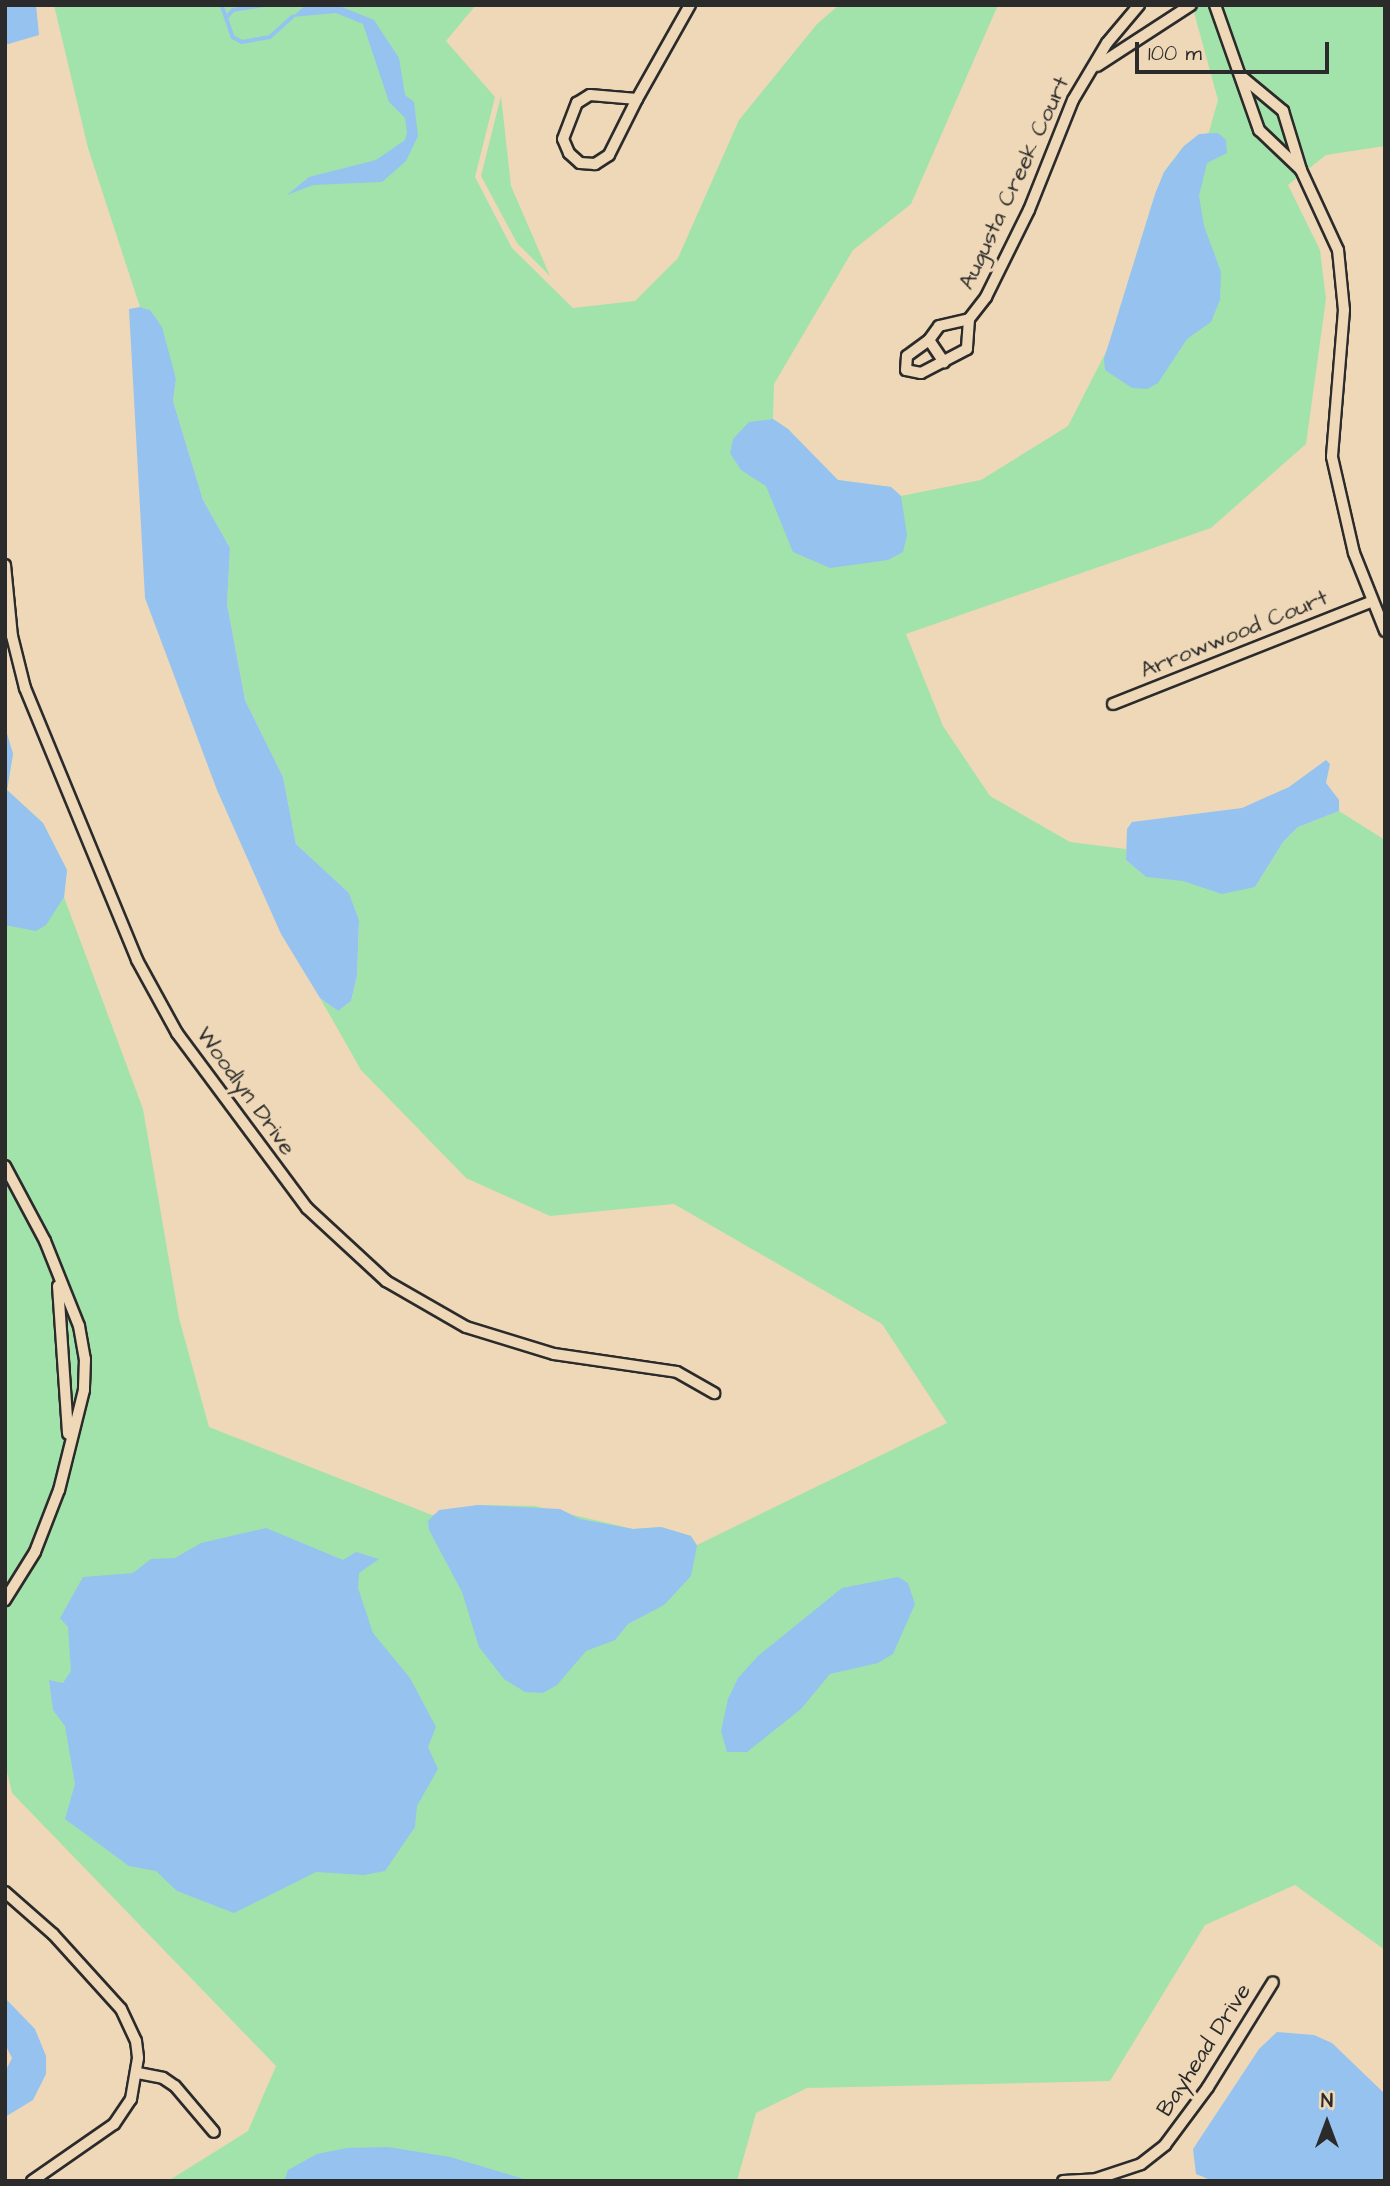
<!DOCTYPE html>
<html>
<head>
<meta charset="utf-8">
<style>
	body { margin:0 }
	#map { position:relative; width:1390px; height:2186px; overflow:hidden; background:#efd8b7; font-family:"Architects Daughter",sans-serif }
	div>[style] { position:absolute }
	.green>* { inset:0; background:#a2e3ac }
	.water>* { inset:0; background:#95c2ef }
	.stream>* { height:3.5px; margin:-1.75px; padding:0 1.75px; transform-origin:1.75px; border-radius:1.75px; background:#95c2ef }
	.roads { filter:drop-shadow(2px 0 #2b2b2b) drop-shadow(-2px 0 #2b2b2b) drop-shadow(0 2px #2b2b2b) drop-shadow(0 -2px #2b2b2b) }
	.minor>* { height:10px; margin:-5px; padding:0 5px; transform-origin:5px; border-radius:5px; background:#efd8b7 }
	span { translate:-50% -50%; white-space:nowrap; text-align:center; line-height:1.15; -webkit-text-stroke:7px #efd8b7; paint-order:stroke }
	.street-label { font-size:23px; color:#2b2b2b }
	.frame { position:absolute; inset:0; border:7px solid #2b2b2b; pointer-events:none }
	.north { position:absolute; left:1292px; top:2088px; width:70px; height:70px; -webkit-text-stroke:5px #efd8b7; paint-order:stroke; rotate:0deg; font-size:19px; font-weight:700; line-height:28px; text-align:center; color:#2b2b2b }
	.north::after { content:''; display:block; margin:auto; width:24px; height:32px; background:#2b2b2b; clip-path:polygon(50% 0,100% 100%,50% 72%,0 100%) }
	.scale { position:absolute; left:1135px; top:42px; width:194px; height:32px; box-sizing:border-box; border:4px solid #2b2b2b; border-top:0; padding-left:9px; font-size:21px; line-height:24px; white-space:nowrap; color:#2b2b2b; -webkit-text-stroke:5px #efd8b7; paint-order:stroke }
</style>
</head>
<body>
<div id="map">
	<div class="green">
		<i style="clip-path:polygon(54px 5px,476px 5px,446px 41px,495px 97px,475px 177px,512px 248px,573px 308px,635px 301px,678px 258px,739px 120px,817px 24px,839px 5px,998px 5px,911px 204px,853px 250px,774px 384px,773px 419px,788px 429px,829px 474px,838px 480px,891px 487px,901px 496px,981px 480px,1068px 426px,1110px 344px,1164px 172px,1184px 146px,1209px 132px,1218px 100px,1192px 5px,1385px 5px,1385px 146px,1326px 155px,1288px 185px,1320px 250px,1326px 299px,1306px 444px,1211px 528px,906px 634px,943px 726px,990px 796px,1070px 842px,1126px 849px,1126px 860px,1146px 877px,1255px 887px,1283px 842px,1298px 827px,1339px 811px,1385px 840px,1385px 1950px,1295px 1885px,1205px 1925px,1110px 2081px,807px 2088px,756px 2113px,737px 2181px,168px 2181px,248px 2131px,276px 2066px,12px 1793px,5px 1763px,5px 727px,13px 754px,7px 790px,43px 823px,67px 870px,64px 897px,143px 1109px,179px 1318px,209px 1427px,432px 1515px,478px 1505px,535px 1506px,633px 1529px,661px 1527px,691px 1536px,697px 1545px,947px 1423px,882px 1324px,674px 1204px,550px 1216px,466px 1178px,361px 1070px,320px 998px,338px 1011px,351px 1001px,357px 976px,359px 920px,349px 893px,296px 844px,283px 777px,245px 700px,227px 604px,230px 548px,203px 500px,173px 401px,176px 379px,150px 310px,140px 307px,88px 148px)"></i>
		<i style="clip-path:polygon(501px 96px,511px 186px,550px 276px,517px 243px,481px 176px)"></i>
	</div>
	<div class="water">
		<i style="clip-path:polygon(5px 5px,36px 5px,39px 35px,5px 45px)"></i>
		<i style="clip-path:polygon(306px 5px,337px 5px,374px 20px,399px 58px,405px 95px,414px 102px,418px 136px,406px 161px,382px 182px,313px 185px,287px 195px,309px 177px,376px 160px,405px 140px,407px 133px,405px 118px,389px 102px,363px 24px,336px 13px,292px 17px)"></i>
		<i style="clip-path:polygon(1218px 133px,1226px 140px,1227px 153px,1207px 163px,1199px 196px,1204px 226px,1221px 272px,1220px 300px,1211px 322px,1187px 339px,1158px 383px,1147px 389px,1132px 388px,1105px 370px,1104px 359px,1155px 194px,1164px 172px,1184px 146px,1199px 134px)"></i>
		<i style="clip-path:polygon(140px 307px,150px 310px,162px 327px,176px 379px,173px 401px,203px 500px,230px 548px,227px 604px,245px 700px,283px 777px,296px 844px,349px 893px,359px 920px,357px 976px,351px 1001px,338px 1011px,320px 998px,281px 934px,217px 790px,145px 598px,129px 309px)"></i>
		<i style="clip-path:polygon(773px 419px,788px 429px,838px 480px,891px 487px,901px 496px,907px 535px,903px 552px,888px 560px,830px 568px,793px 552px,766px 486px,741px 470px,730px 453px,733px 439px,749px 422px)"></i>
		<i style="clip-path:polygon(5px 727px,13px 754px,7px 790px,43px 823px,67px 870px,64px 897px,46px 925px,36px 931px,5px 925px)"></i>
		<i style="clip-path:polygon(1326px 760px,1330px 764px,1326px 783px,1339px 800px,1339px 811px,1298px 827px,1283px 842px,1255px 887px,1222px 894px,1183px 881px,1146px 877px,1126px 860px,1127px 829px,1132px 822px,1242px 808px,1289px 787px)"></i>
		<i style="clip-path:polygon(478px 1505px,560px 1509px,580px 1519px,633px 1529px,661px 1527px,691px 1536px,697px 1546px,691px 1576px,664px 1605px,628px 1624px,615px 1640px,586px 1651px,557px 1685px,543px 1693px,525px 1692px,504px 1679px,479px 1647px,462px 1592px,429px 1530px,428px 1521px,439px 1510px)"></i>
		<i style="clip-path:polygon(266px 1528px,343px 1560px,356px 1552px,379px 1559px,359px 1573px,358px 1588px,373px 1633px,410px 1678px,436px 1727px,428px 1747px,438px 1769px,417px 1806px,415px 1827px,385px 1871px,364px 1875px,316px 1872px,234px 1913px,177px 1891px,156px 1871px,129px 1866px,65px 1819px,75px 1784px,65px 1726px,53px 1710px,49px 1680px,63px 1683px,71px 1671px,68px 1627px,60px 1618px,83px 1577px,133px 1573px,151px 1559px,175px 1558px,201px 1543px)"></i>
		<i style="clip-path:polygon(898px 1577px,908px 1583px,915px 1604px,893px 1654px,878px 1663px,830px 1674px,801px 1709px,747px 1752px,727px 1752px,721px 1731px,728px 1699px,738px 1678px,758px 1656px,842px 1588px)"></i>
		<i style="clip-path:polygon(5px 1998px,35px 2029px,46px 2056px,46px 2074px,33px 2100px,5px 2117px,5px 2072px,12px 2058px,5px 2044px)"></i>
		<i style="clip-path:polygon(1277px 2032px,1314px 2035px,1332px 2043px,1385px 2094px,1385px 2181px,1213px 2181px,1196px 2174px,1193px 2149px,1259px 2049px)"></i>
		<i style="clip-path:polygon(388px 2147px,450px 2157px,531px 2181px,284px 2181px,288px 2170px,317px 2154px,347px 2148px)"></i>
	</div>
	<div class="stream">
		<i style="left:222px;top:5px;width:34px;rotate:71deg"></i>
		<i style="left:233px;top:37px;width:10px;rotate:29deg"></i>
		<i style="left:242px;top:42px;width:28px;rotate:-10deg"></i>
		<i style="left:270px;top:37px;width:30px;rotate:-42deg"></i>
		<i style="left:227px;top:17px;width:9px;rotate:-49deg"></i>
		<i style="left:233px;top:10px;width:30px;rotate:-9deg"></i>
	</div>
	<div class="roads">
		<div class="minor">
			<i style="left:1215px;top:5px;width:133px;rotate:70.6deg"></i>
			<i style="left:1259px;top:130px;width:58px;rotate:43.6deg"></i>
			<i style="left:1097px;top:66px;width:112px;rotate:-33deg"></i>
			<i style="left:1241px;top:76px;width:55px;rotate:39.8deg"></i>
			<i style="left:1283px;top:111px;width:62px;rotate:73deg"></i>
			<i style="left:1301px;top:170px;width:88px;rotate:65.2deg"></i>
			<i style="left:1338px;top:250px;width:60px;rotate:84.3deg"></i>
			<i style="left:1344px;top:310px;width:147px;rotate:94.7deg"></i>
			<i style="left:1332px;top:457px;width:98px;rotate:77.1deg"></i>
			<i style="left:1354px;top:553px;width:84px;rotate:68.3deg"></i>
			<i style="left:590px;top:95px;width:47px;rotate:4.9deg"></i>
			<i style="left:637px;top:99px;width:63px;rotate:116.6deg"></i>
			<i style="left:609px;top:155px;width:17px;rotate:147deg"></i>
			<i style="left:595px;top:164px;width:15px;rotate:-176deg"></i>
			<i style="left:580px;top:163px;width:15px;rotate:-138deg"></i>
			<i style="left:569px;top:153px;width:15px;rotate:-113deg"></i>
			<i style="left:563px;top:139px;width:39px;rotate:-69deg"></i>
			<i style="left:577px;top:103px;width:15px;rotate:-32deg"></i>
			<i style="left:637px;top:99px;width:108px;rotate:-60.6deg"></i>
			<i style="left:969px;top:319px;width:30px;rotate:94deg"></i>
			<i style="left:967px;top:349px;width:52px;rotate:152.4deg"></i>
			<i style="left:921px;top:373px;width:15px;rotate:-169deg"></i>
			<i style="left:906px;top:370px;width:14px;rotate:-86deg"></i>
			<i style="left:907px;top:356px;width:27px;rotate:-36deg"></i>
			<i style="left:929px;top:340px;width:17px;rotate:-54deg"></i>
			<i style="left:939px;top:326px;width:31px;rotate:-13deg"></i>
			<i style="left:969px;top:319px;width:28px;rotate:-52deg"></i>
			<i style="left:986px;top:297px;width:97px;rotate:-63.7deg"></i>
			<i style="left:1029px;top:210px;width:118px;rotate:-68.2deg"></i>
			<i style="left:1073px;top:100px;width:66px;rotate:-59.2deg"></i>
			<i style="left:1107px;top:43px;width:50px;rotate:-49.9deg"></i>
			<i style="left:929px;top:340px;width:27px;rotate:56deg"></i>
			<i style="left:5px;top:565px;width:71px;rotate:84.4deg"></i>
			<i style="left:12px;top:636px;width:54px;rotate:76deg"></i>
			<i style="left:25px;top:688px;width:294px;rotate:67.6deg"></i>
			<i style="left:137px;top:960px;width:83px;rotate:61.3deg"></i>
			<i style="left:177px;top:1033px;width:218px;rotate:53.4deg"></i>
			<i style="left:307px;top:1208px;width:108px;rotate:42.7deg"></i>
			<i style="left:386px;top:1281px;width:92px;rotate:29.9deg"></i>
			<i style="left:466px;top:1327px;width:92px;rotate:17.1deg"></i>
			<i style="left:554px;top:1354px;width:124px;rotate:8.3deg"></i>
			<i style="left:677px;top:1372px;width:43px;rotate:29.6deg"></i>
			<i style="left:1113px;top:704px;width:277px;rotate:-21.6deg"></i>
			<i style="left:5px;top:1166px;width:85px;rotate:61.9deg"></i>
			<i style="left:45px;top:1241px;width:92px;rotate:68.2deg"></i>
			<i style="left:79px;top:1326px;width:34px;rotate:80deg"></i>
			<i style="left:85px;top:1359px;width:31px;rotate:92deg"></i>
			<i style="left:84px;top:1390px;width:103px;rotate:104deg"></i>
			<i style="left:59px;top:1490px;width:66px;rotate:111.2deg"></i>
			<i style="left:35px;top:1552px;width:57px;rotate:122deg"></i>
			<i style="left:58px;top:1286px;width:148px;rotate:86.1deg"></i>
			<i style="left:5px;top:1892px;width:64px;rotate:41.2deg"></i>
			<i style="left:53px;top:1934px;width:101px;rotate:47.8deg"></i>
			<i style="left:121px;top:2009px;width:35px;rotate:65deg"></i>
			<i style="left:136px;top:2041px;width:17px;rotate:83deg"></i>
			<i style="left:138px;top:2058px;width:42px;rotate:99.7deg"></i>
			<i style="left:131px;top:2099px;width:30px;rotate:124deg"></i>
			<i style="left:114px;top:2124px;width:100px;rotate:145.2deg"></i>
			<i style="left:138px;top:2073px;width:25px;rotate:11deg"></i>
			<i style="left:163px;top:2078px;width:14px;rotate:34deg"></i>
			<i style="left:175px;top:2086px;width:60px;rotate:49.7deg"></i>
			<i style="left:1063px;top:2181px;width:33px;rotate:-3deg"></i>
			<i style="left:1096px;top:2179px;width:47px;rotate:-18.4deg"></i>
			<i style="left:1141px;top:2164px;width:31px;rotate:-38deg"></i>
			<i style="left:1165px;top:2145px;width:72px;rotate:-53.4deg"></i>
			<i style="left:1208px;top:2087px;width:123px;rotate:-58.2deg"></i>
		</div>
	</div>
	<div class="street-label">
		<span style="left:1014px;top:183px;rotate:-65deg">Augusta Creek Court</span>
		<span style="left:1234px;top:634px;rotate:-22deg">Arrowwood Court</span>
		<span style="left:246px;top:1091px;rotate:54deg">Woodlyn Drive</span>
		<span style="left:1204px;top:2050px;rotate:-57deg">Bayhead Drive</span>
	</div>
	<div class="frame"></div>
	<div class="north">N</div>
	<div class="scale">100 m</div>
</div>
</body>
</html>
